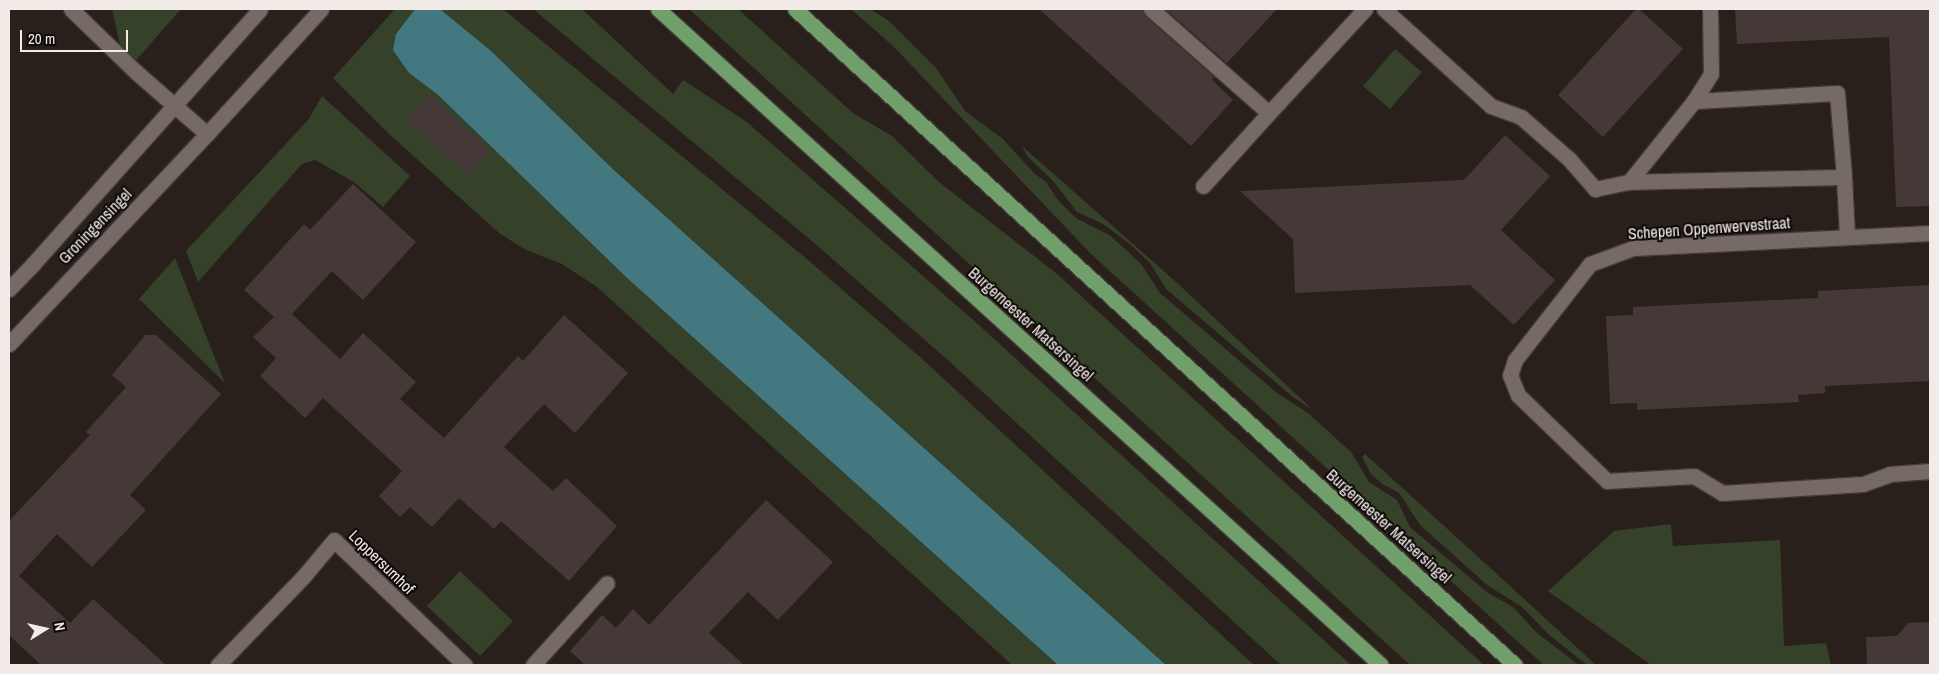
<!DOCTYPE html>
<html>
<head>
<meta charset="utf-8">
<style>
	body { margin:0 }
	#map { position:relative; width:1939px; height:674px; overflow:hidden; background:#291f1b; font-family:"Archivo Narrow",sans-serif }
	div>[style] { position:absolute }
	.green>* { inset:0; background:#354129 }
	.water>* { inset:0; background:#437881 }
	.building>* { inset:0; background:#453937 }
	.roads { filter:drop-shadow(1px 0 #423b38) drop-shadow(-1px 0 #423b38) drop-shadow(0 1px #423b38) drop-shadow(0 -1px #423b38) }
	.minor>* { height:15px; margin:-7.5px; padding:0 7.5px; transform-origin:7.5px; border-radius:7.5px; background:#756a65 }
	.major>* { height:15px; margin:-7.5px; padding:0 7.5px; transform-origin:7.5px; border-radius:7.5px; background:#719f6b }
	span { translate:-50% -50%; white-space:nowrap; text-align:center; line-height:1.15; -webkit-text-stroke:4px #0e0a08; paint-order:stroke }
	.street-label { font-size:16px; color:#f2ebe8 }
	.frame { position:absolute; inset:0; border:10px solid #f2ebe8; pointer-events:none }
	.north { position:absolute; left:20px; top:604px; width:50px; height:50px; -webkit-text-stroke:4px #0e0a08; paint-order:stroke; rotate:80deg; font-size:14px; font-weight:700; line-height:20px; text-align:center; color:#f2ebe8 }
	.north::after { content:''; display:block; margin:auto; width:18px; height:22px; background:#f2ebe8; clip-path:polygon(50% 0,100% 100%,50% 72%,0 100%) }
	.scale { position:absolute; left:20px; top:30px; width:108px; height:22px; box-sizing:border-box; border:2px solid #f2ebe8; border-top:0; padding-left:6px; font-size:15px; line-height:18px; white-space:nowrap; color:#f2ebe8; -webkit-text-stroke:4px #0e0a08; paint-order:stroke }
</style>
</head>
<body>
<div id="map">
	<div class="green">
		<i style="clip-path:polygon(112px 9px,181px 9px,131px 66px,122px 54px)"></i>
		<i style="clip-path:polygon(395px 9px,415px 9px,396px 34px,409px 73px,437px 94px,627px 278px,1058px 665px,1012px 665px,597px 287px,562px 264px,526px 250px,499px 233px,389px 134px,333px 78px)"></i>
		<i style="clip-path:polygon(440px 9px,503px 9px,807px 259px,920px 357px,1254px 665px,1166px 665px,615px 171px,490px 50px)"></i>
		<i style="clip-path:polygon(533px 9px,582px 9px,673px 94px,683px 80px,747px 122px,980px 326px,1351px 665px,1281px 665px,950px 362px,813px 242px)"></i>
		<i style="clip-path:polygon(689px 9px,738px 9px,853px 113px,892px 136px,939px 182px,1056px 273px,1484px 665px,1410px 665px)"></i>
		<i style="clip-path:polygon(851px 9px,870px 9px,888px 20px,936px 68px,965px 111px,1003px 139px,1034px 173px,1046px 182px,1057px 199px,1076px 218px,1111px 236px,1141px 264px,1160px 293px,1277px 393px,1308px 413px,1351px 452px,1369px 482px,1397px 500px,1410px 527px,1488px 593px,1513px 607px,1537px 633px,1579px 665px,1544px 665px,1518px 642px,1091px 254px,894px 47px)"></i>
		<i style="clip-path:polygon(1395px 49px,1422px 72px,1390px 109px,1363px 86px)"></i>
		<i style="clip-path:polygon(322px 96px,410px 176px,383px 207px,354px 182px,315px 160px,302px 164px,198px 282px,186px 251px,308px 120px)"></i>
		<i style="clip-path:polygon(1022px 146px,1175px 281px,1313px 410px,1293px 397px,1166px 289px,1150px 263px,1131px 245px,1103px 224px,1077px 212px,1054px 182px,1027px 156px)"></i>
		<i style="clip-path:polygon(175px 258px,225px 383px,139px 299px)"></i>
		<i style="clip-path:polygon(1365px 454px,1497px 574px,1596px 665px,1587px 665px,1548px 634px,1522px 607px,1487px 585px,1420px 525px,1399px 493px,1381px 483px,1371px 474px,1362px 457px)"></i>
		<i style="clip-path:polygon(1671px 524px,1673px 546px,1780px 540px,1784px 646px,1826px 643px,1831px 665px,1651px 665px,1548px 591px,1614px 531px)"></i>
		<i style="clip-path:polygon(460px 571px,513px 621px,480px 656px,427px 606px)"></i>
	</div>
	<div class="water">
		<i style="clip-path:polygon(415px 9px,440px 9px,490px 50px,615px 171px,1166px 665px,1058px 665px,627px 278px,437px 94px,409px 73px,393px 50px,396px 34px)"></i>
	</div>
	<div class="building">
		<i style="clip-path:polygon(1039px 9px,1142px 9px,1145px 16px,1214px 77px,1212px 80px,1233px 100px,1191px 146px)"></i>
		<i style="clip-path:polygon(1165px 9px,1277px 9px,1227px 63px)"></i>
		<i style="clip-path:polygon(1636px 9px,1639px 9px,1683px 49px,1603px 137px,1558px 95px)"></i>
		<i style="clip-path:polygon(1735px 9px,1930px 9px,1930px 206px,1896px 207px,1889px 37px,1737px 44px)"></i>
		<i style="clip-path:polygon(429px 94px,491px 152px,469px 176px,406px 119px)"></i>
		<i style="clip-path:polygon(1505px 135px,1550px 176px,1501px 230px,1555px 280px,1514px 325px,1470px 285px,1295px 293px,1293px 239px,1240px 191px,1464px 180px)"></i>
		<i style="clip-path:polygon(353px 184px,416px 242px,363px 300px,332px 271px,292px 314px,340px 359px,363px 333px,416px 382px,400px 399px,444px 438px,518px 356px,523px 361px,564px 315px,628px 373px,575px 433px,544px 404px,504px 447px,553px 491px,566px 478px,617px 526px,569px 581px,501px 521px,494px 529px,459px 498px,432px 527px,410px 507px,400px 517px,379px 496px,402px 471px,323px 398px,305px 418px,260px 376px,276px 358px,253px 337px,274px 317px,244px 290px,304px 224px,310px 230px)"></i>
		<i style="clip-path:polygon(1930px 285px,1930px 381px,1825px 386px,1825px 393px,1798px 395px,1799px 402px,1637px 410px,1637px 403px,1610px 404px,1606px 316px,1633px 315px,1633px 307px,1818px 298px,1818px 291px)"></i>
		<i style="clip-path:polygon(145px 335px,156px 335px,221px 394px,130px 495px,146px 510px,92px 567px,57px 534px,19px 576px,70px 623px,93px 599px,166px 665px,41px 665px,9px 635px,9px 521px,90px 435px,86px 432px,126px 387px,112px 375px)"></i>
		<i style="clip-path:polygon(766px 500px,833px 562px,778px 620px,748px 592px,709px 633px,744px 665px,585px 665px,570px 651px,602px 615px,616px 628px,633px 609px,649px 625px)"></i>
		<i style="clip-path:polygon(1930px 622px,1930px 665px,1867px 665px,1866px 637px,1897px 636px,1908px 623px)"></i>
	</div>
	<div class="roads">
		<div class="minor">
			<i style="left:71px;top:9px;width:91px;rotate:44.1deg"></i>
			<i style="left:136px;top:72px;width:94px;rotate:41.1deg"></i>
			<i style="left:1151px;top:9px;width:157px;rotate:41.4deg"></i>
			<i style="left:1269px;top:113px;width:142px;rotate:-47.3deg"></i>
			<i style="left:1384px;top:9px;width:144px;rotate:42.2deg"></i>
			<i style="left:1491px;top:106px;width:32px;rotate:20deg"></i>
			<i style="left:1521px;top:117px;width:64px;rotate:41.2deg"></i>
			<i style="left:1569px;top:159px;width:40px;rotate:49deg"></i>
			<i style="left:1595px;top:189px;width:35px;rotate:-12deg"></i>
			<i style="left:1694px;top:101px;width:32px;rotate:-58deg"></i>
			<i style="left:1711px;top:74px;width:65px;rotate:-90.9deg"></i>
			<i style="left:1844px;top:177px;width:215px;rotate:178.7deg"></i>
			<i style="left:1629px;top:182px;width:104px;rotate:-51.3deg"></i>
			<i style="left:1694px;top:101px;width:143px;rotate:-3.2deg"></i>
			<i style="left:1837px;top:93px;width:84px;rotate:85.2deg"></i>
			<i style="left:1844px;top:177px;width:60px;rotate:87.1deg"></i>
			<i style="left:1203px;top:186px;width:98px;rotate:-47.9deg"></i>
			<i style="left:1930px;top:233px;width:297px;rotate:177.1deg"></i>
			<i style="left:1633px;top:248px;width:46px;rotate:159.6deg"></i>
			<i style="left:1590px;top:264px;width:122px;rotate:128deg"></i>
			<i style="left:1515px;top:360px;width:16px;rotate:108deg"></i>
			<i style="left:1510px;top:375px;width:22px;rotate:68deg"></i>
			<i style="left:1518px;top:395px;width:124px;rotate:44deg"></i>
			<i style="left:1607px;top:481px;width:87px;rotate:-3.3deg"></i>
			<i style="left:1694px;top:476px;width:33px;rotate:31deg"></i>
			<i style="left:1722px;top:493px;width:141px;rotate:-3.7deg"></i>
			<i style="left:1863px;top:484px;width:29px;rotate:-20deg"></i>
			<i style="left:1890px;top:474px;width:40px;rotate:-4.3deg"></i>
			<i style="left:9px;top:289px;width:35px;rotate:-46deg"></i>
			<i style="left:33px;top:264px;width:341px;rotate:-48.3deg"></i>
			<i style="left:9px;top:344px;width:289px;rotate:-46.7deg"></i>
			<i style="left:207px;top:134px;width:169px;rotate:-47.6deg"></i>
			<i style="left:218px;top:665px;width:122px;rotate:-46deg"></i>
			<i style="left:303px;top:577px;width:48px;rotate:-50deg"></i>
			<i style="left:334px;top:540px;width:181px;rotate:43.7deg"></i>
			<i style="left:533px;top:665px;width:110px;rotate:-47.9deg"></i>
		</div>
		<div class="major">
			<i style="left:658px;top:9px;width:976px;rotate:42.22deg"></i>
			<i style="left:795px;top:9px;width:974px;rotate:42.34deg"></i>
		</div>
	</div>
	<div class="street-label">
		<span style="left:95px;top:226px;rotate:-46deg">Groningensingel</span>
		<span style="left:1709px;top:228px;rotate:-4deg">Schepen Oppenwervestraat</span>
		<span style="left:1031px;top:324px;rotate:42deg">Burgemeester Matsersingel</span>
		<span style="left:1389px;top:526px;rotate:42deg">Burgemeester Matsersingel</span>
		<span style="left:382px;top:562px;rotate:44deg">Loppersumhof</span>
	</div>
	<div class="frame"></div>
	<div class="north">N</div>
	<div class="scale">20 m</div>
</div>
</body>
</html>
